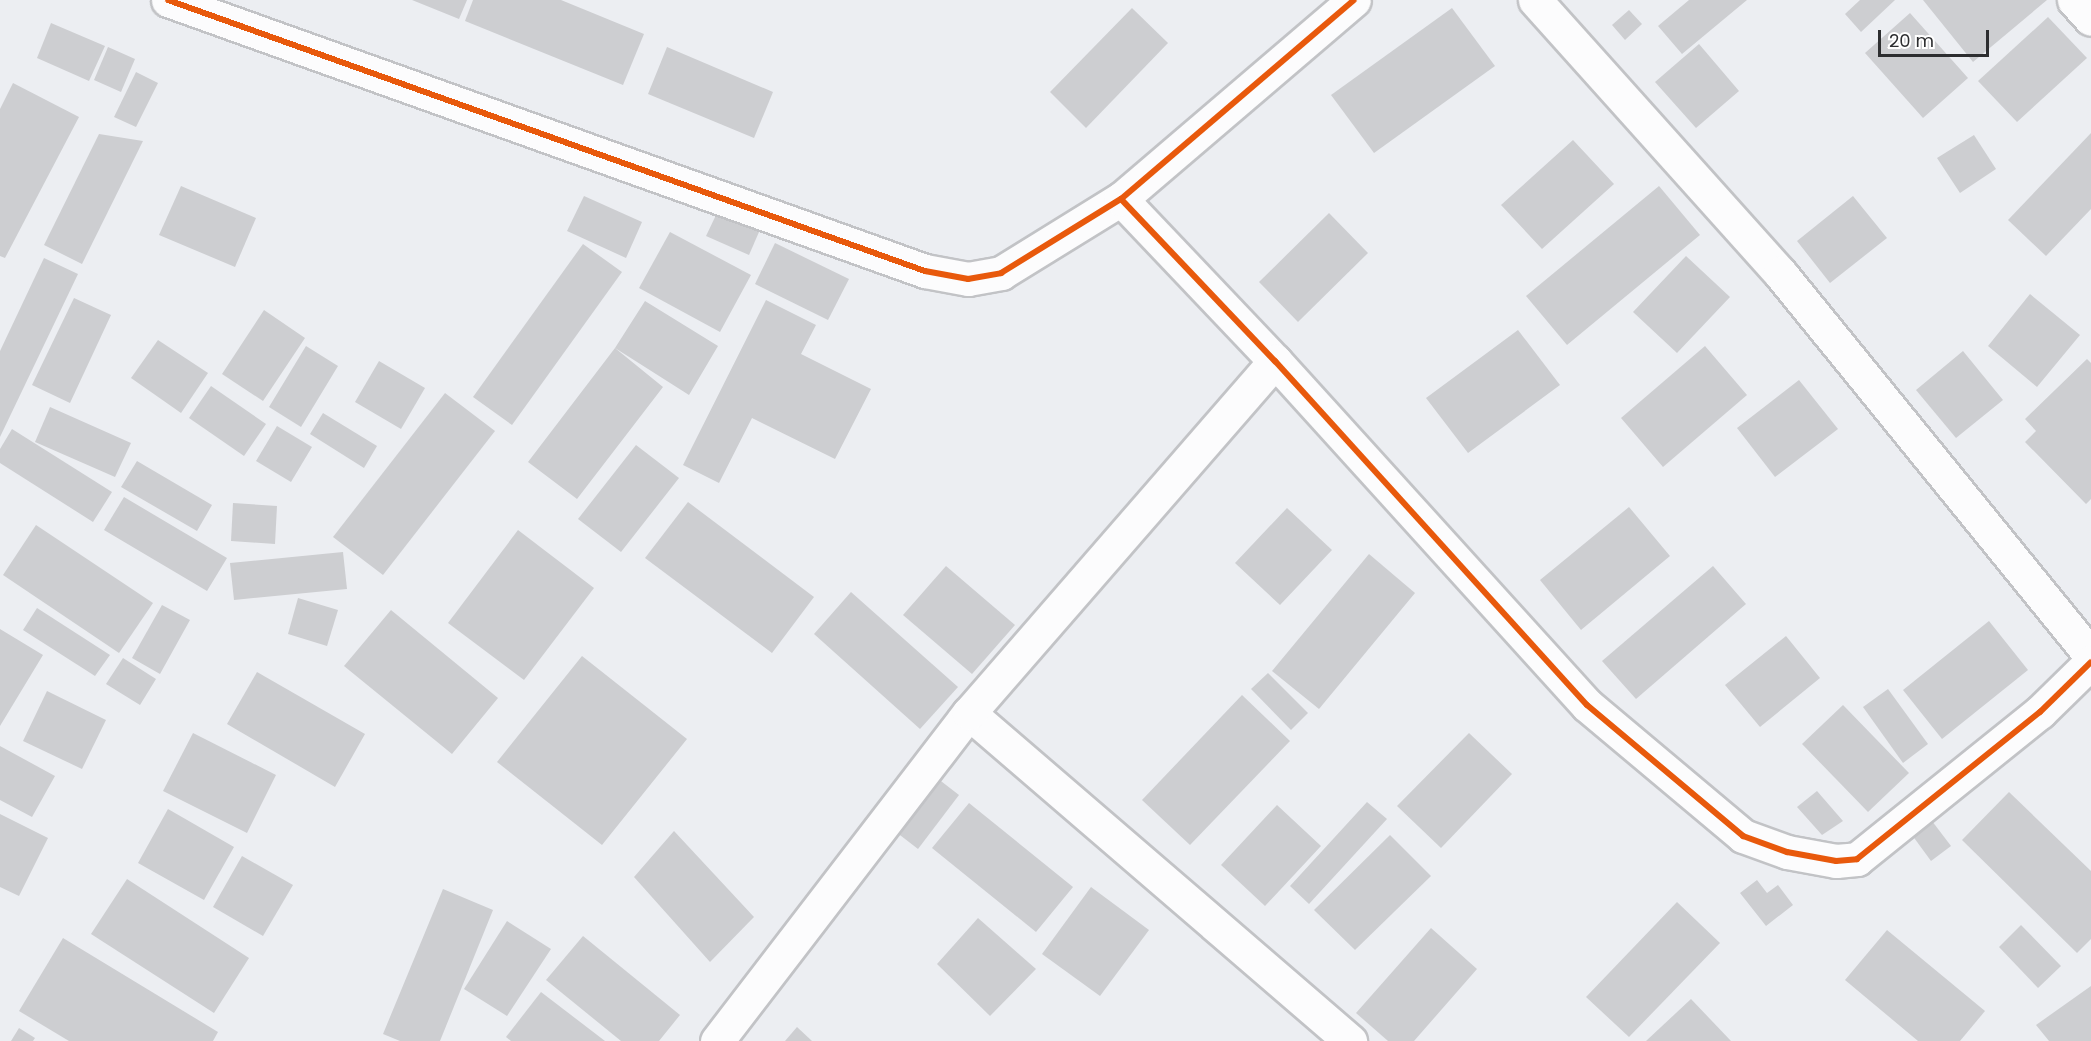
<!DOCTYPE html>
<html>
<head>
<meta charset="utf-8">
<style>
	body { margin:0 }
	#map { position:relative; width:2091px; height:1041px; overflow:hidden; background:#eceef2; font-family:Poppins,sans-serif }
	div>[style] { position:absolute }
	.building>* { inset:0; background:#cdced1 }
	.roads { filter:drop-shadow(2px 0 #c2c3c6) drop-shadow(-2px 0 #c2c3c6) drop-shadow(0 2px #c2c3c6) drop-shadow(0 -2px #c2c3c6) }
	.street>* { height:33px; margin:-16.5px; padding:0 16.5px; transform-origin:16.5px; border-radius:16.5px; background:#fcfcfd }
	.secondary>* { height:33px; margin:-16.5px; padding:0 16.5px; transform-origin:16.5px; border-radius:16.5px; background:#fcfcfd }
	.cycleway>* { height:6px; margin:-3px; padding:0 3px; transform-origin:3px; border-radius:3px; background:#e8590c }
	span { translate:-50% -50%; white-space:nowrap; text-align:center; line-height:1.15; -webkit-text-stroke:4.5px #fff; paint-order:stroke }
	.scale { position:absolute; left:1878px; top:30px; width:111px; height:27px; box-sizing:border-box; border:3px solid #2d2e30; border-top:0; padding-left:8px; font-size:18px; line-height:21px; white-space:nowrap; color:#2d2e30; -webkit-text-stroke:4px #fff; paint-order:stroke }
</style>
</head>
<body>
<div id="map">
	<div class="building">
		<i style="clip-path:polygon(412px 0,467px 0,459px 19px)"></i>
		<i style="clip-path:polygon(473px 0,561px 0,644px 34px,623px 85px,465px 21px)"></i>
		<i style="clip-path:polygon(1689px 0,1747px 0,1682px 54px,1658px 26px)"></i>
		<i style="clip-path:polygon(1860px 0,1895px 0,1861px 32px,1845px 14px)"></i>
		<i style="clip-path:polygon(1923px 0,2047px 0,1973px 62px)"></i>
		<i style="clip-path:polygon(1132px 8px,1168px 43px,1086px 128px,1050px 92px)"></i>
		<i style="clip-path:polygon(1452px 8px,1495px 66px,1374px 153px,1331px 95px)"></i>
		<i style="clip-path:polygon(1629px 10px,1642px 24px,1625px 40px,1612px 25px)"></i>
		<i style="clip-path:polygon(1910px 13px,1968px 78px,1923px 118px,1865px 53px)"></i>
		<i style="clip-path:polygon(2048px 17px,2087px 58px,2017px 122px,1978px 81px)"></i>
		<i style="clip-path:polygon(51px 23px,105px 46px,89px 81px,37px 58px)"></i>
		<i style="clip-path:polygon(1699px 44px,1739px 91px,1696px 128px,1655px 82px)"></i>
		<i style="clip-path:polygon(108px 47px,135px 59px,121px 92px,94px 80px)"></i>
		<i style="clip-path:polygon(667px 47px,773px 92px,754px 138px,648px 94px)"></i>
		<i style="clip-path:polygon(136px 72px,158px 83px,136px 127px,114px 117px)"></i>
		<i style="clip-path:polygon(13px 83px,79px 117px,5px 258px,0 256px,0 109px)"></i>
		<i style="clip-path:polygon(2091px 133px,2091px 209px,2046px 256px,2008px 220px)"></i>
		<i style="clip-path:polygon(99px 134px,143px 141px,82px 264px,44px 245px)"></i>
		<i style="clip-path:polygon(1974px 135px,1996px 169px,1960px 193px,1937px 158px)"></i>
		<i style="clip-path:polygon(1573px 140px,1614px 184px,1542px 249px,1501px 205px)"></i>
		<i style="clip-path:polygon(181px 186px,256px 218px,235px 267px,159px 235px)"></i>
		<i style="clip-path:polygon(1659px 186px,1700px 235px,1567px 345px,1526px 296px)"></i>
		<i style="clip-path:polygon(584px 196px,642px 222px,626px 258px,567px 231px)"></i>
		<i style="clip-path:polygon(1853px 196px,1887px 238px,1830px 283px,1797px 241px)"></i>
		<i style="clip-path:polygon(717px 213px,759px 232px,749px 255px,706px 236px)"></i>
		<i style="clip-path:polygon(1329px 213px,1368px 253px,1298px 322px,1259px 282px)"></i>
		<i style="clip-path:polygon(670px 232px,751px 275px,720px 332px,639px 288px)"></i>
		<i style="clip-path:polygon(775px 243px,849px 279px,828px 320px,755px 284px)"></i>
		<i style="clip-path:polygon(583px 244px,622px 272px,512px 425px,473px 397px)"></i>
		<i style="clip-path:polygon(1686px 256px,1730px 297px,1677px 353px,1633px 312px)"></i>
		<i style="clip-path:polygon(44px 258px,78px 274px,0 437px,0 351px)"></i>
		<i style="clip-path:polygon(2030px 294px,2080px 335px,2037px 387px,1988px 346px)"></i>
		<i style="clip-path:polygon(74px 298px,111px 315px,70px 403px,32px 385px)"></i>
		<i style="clip-path:polygon(766px 300px,816px 325px,801px 354px,871px 389px,835px 459px,752px 418px,719px 483px,683px 465px)"></i>
		<i style="clip-path:polygon(645px 301px,718px 346px,689px 395px,615px 348px,663px 387px,577px 499px,528px 462px,615px 348px)"></i>
		<i style="clip-path:polygon(264px 310px,305px 338px,263px 401px,222px 374px)"></i>
		<i style="clip-path:polygon(1518px 330px,1560px 385px,1468px 453px,1426px 398px)"></i>
		<i style="clip-path:polygon(158px 340px,208px 373px,181px 413px,131px 378px)"></i>
		<i style="clip-path:polygon(306px 346px,338px 366px,301px 427px,269px 407px)"></i>
		<i style="clip-path:polygon(1705px 346px,1747px 395px,1663px 467px,1621px 418px)"></i>
		<i style="clip-path:polygon(1963px 351px,2003px 400px,1956px 438px,1916px 390px)"></i>
		<i style="clip-path:polygon(2087px 359px,2091px 363px,2091px 499px,2086px 504px,2025px 442px,2036px 431px,2025px 419px)"></i>
		<i style="clip-path:polygon(379px 361px,425px 388px,401px 429px,355px 402px)"></i>
		<i style="clip-path:polygon(1799px 380px,1838px 429px,1775px 477px,1737px 428px)"></i>
		<i style="clip-path:polygon(211px 386px,266px 424px,244px 456px,189px 418px)"></i>
		<i style="clip-path:polygon(445px 393px,495px 431px,383px 575px,333px 537px)"></i>
		<i style="clip-path:polygon(50px 407px,131px 443px,115px 477px,35px 442px)"></i>
		<i style="clip-path:polygon(323px 413px,377px 446px,364px 468px,310px 434px)"></i>
		<i style="clip-path:polygon(277px 426px,312px 447px,291px 482px,256px 461px)"></i>
		<i style="clip-path:polygon(12px 429px,112px 492px,93px 522px,0 463px,0 449px)"></i>
		<i style="clip-path:polygon(636px 445px,679px 478px,621px 552px,578px 519px)"></i>
		<i style="clip-path:polygon(137px 461px,212px 505px,197px 531px,121px 487px)"></i>
		<i style="clip-path:polygon(124px 497px,227px 558px,207px 591px,104px 530px)"></i>
		<i style="clip-path:polygon(688px 502px,814px 597px,772px 653px,645px 558px)"></i>
		<i style="clip-path:polygon(233px 503px,277px 506px,275px 544px,231px 541px)"></i>
		<i style="clip-path:polygon(1629px 507px,1670px 556px,1581px 630px,1540px 580px)"></i>
		<i style="clip-path:polygon(1287px 508px,1332px 550px,1280px 605px,1235px 563px)"></i>
		<i style="clip-path:polygon(36px 525px,153px 603px,119px 653px,3px 575px)"></i>
		<i style="clip-path:polygon(518px 530px,594px 588px,524px 680px,448px 623px)"></i>
		<i style="clip-path:polygon(343px 552px,347px 589px,234px 600px,230px 563px)"></i>
		<i style="clip-path:polygon(1369px 554px,1415px 593px,1319px 709px,1272px 671px)"></i>
		<i style="clip-path:polygon(946px 566px,1015px 625px,972px 674px,903px 615px)"></i>
		<i style="clip-path:polygon(1713px 566px,1746px 604px,1636px 699px,1602px 661px)"></i>
		<i style="clip-path:polygon(851px 592px,958px 687px,920px 729px,814px 634px)"></i>
		<i style="clip-path:polygon(298px 598px,338px 610px,327px 646px,288px 634px)"></i>
		<i style="clip-path:polygon(162px 605px,190px 620px,160px 674px,132px 658px)"></i>
		<i style="clip-path:polygon(37px 608px,110px 655px,95px 676px,23px 630px)"></i>
		<i style="clip-path:polygon(391px 610px,498px 698px,452px 754px,344px 666px)"></i>
		<i style="clip-path:polygon(1989px 621px,2028px 670px,1942px 739px,1903px 690px)"></i>
		<i style="clip-path:polygon(0 629px,43px 655px,0 726px)"></i>
		<i style="clip-path:polygon(1786px 636px,1820px 678px,1760px 727px,1725px 685px)"></i>
		<i style="clip-path:polygon(582px 656px,687px 739px,602px 845px,497px 762px)"></i>
		<i style="clip-path:polygon(123px 658px,156px 679px,140px 705px,106px 684px)"></i>
		<i style="clip-path:polygon(257px 672px,365px 734px,335px 787px,227px 724px)"></i>
		<i style="clip-path:polygon(1268px 673px,1308px 713px,1291px 730px,1251px 689px)"></i>
		<i style="clip-path:polygon(1888px 689px,1928px 744px,1903px 763px,1863px 707px)"></i>
		<i style="clip-path:polygon(47px 691px,106px 720px,82px 769px,23px 741px)"></i>
		<i style="clip-path:polygon(1242px 695px,1290px 741px,1190px 845px,1142px 800px)"></i>
		<i style="clip-path:polygon(1843px 705px,1909px 773px,1868px 812px,1802px 744px)"></i>
		<i style="clip-path:polygon(193px 733px,276px 775px,247px 833px,163px 791px)"></i>
		<i style="clip-path:polygon(1469px 733px,1512px 774px,1441px 848px,1397px 806px)"></i>
		<i style="clip-path:polygon(0 746px,55px 776px,32px 817px,0 800px)"></i>
		<i style="clip-path:polygon(937px 778px,959px 795px,918px 849px,896px 832px)"></i>
		<i style="clip-path:polygon(1817px 791px,1843px 821px,1822px 835px,1797px 807px)"></i>
		<i style="clip-path:polygon(2009px 792px,2091px 871px,2091px 939px,2077px 953px,1962px 840px)"></i>
		<i style="clip-path:polygon(1367px 802px,1387px 819px,1309px 904px,1290px 886px)"></i>
		<i style="clip-path:polygon(969px 803px,1073px 887px,1036px 932px,932px 848px)"></i>
		<i style="clip-path:polygon(1277px 805px,1321px 846px,1265px 906px,1221px 865px)"></i>
		<i style="clip-path:polygon(168px 809px,234px 847px,204px 900px,138px 863px)"></i>
		<i style="clip-path:polygon(0 814px,48px 838px,19px 896px,0 887px)"></i>
		<i style="clip-path:polygon(1932px 821px,1951px 846px,1931px 861px,1912px 835px)"></i>
		<i style="clip-path:polygon(674px 831px,754px 917px,710px 962px,634px 877px)"></i>
		<i style="clip-path:polygon(1390px 835px,1431px 876px,1355px 950px,1314px 910px)"></i>
		<i style="clip-path:polygon(242px 856px,293px 885px,263px 936px,213px 907px)"></i>
		<i style="clip-path:polygon(127px 879px,249px 958px,214px 1013px,91px 934px)"></i>
		<i style="clip-path:polygon(1757px 880px,1767px 893px,1778px 885px,1793px 905px,1766px 926px,1740px 893px)"></i>
		<i style="clip-path:polygon(1091px 887px,1149px 930px,1100px 996px,1042px 954px)"></i>
		<i style="clip-path:polygon(443px 889px,493px 910px,440px 1041px,400px 1041px,383px 1034px)"></i>
		<i style="clip-path:polygon(1677px 902px,1720px 943px,1629px 1037px,1586px 997px)"></i>
		<i style="clip-path:polygon(978px 918px,1036px 969px,990px 1016px,937px 964px)"></i>
		<i style="clip-path:polygon(507px 921px,551px 949px,507px 1016px,464px 989px)"></i>
		<i style="clip-path:polygon(2021px 925px,2061px 966px,2038px 988px,1999px 947px)"></i>
		<i style="clip-path:polygon(1431px 928px,1477px 969px,1414px 1041px,1388px 1041px,1356px 1013px)"></i>
		<i style="clip-path:polygon(1887px 930px,1985px 1011px,1960px 1041px,1918px 1041px,1845px 980px)"></i>
		<i style="clip-path:polygon(583px 936px,680px 1015px,659px 1041px,621px 1041px,546px 980px)"></i>
		<i style="clip-path:polygon(63px 938px,218px 1032px,213px 1041px,69px 1041px,19px 1011px)"></i>
		<i style="clip-path:polygon(2091px 986px,2091px 1041px,2049px 1041px,2036px 1025px)"></i>
		<i style="clip-path:polygon(541px 992px,605px 1041px,511px 1041px,506px 1037px)"></i>
		<i style="clip-path:polygon(1691px 999px,1731px 1041px,1646px 1041px)"></i>
		<i style="clip-path:polygon(797px 1027px,812px 1041px,785px 1041px)"></i>
		<i style="clip-path:polygon(19px 1028px,35px 1038px,33px 1041px,11px 1041px)"></i>
	</div>
	<div class="roads">
		<div class="street">
			<i style="left:1535px;top:0;width:367px;rotate:48.1deg"></i>
			<i style="left:1780px;top:273px;width:493px;rotate:50.9deg"></i>
			<i style="left:2074px;top:0;width:25px;rotate:48deg"></i>
			<i style="left:1121px;top:199px;width:224px;rotate:46.5deg"></i>
			<i style="left:1275px;top:361px;width:464px;rotate:47.8deg"></i>
			<i style="left:1587px;top:705px;width:204px;rotate:40deg"></i>
			<i style="left:1743px;top:836px;width:47px;rotate:20deg"></i>
			<i style="left:1787px;top:852px;width:50px;rotate:10.4deg"></i>
			<i style="left:1836px;top:861px;width:21px;rotate:-5deg"></i>
			<i style="left:1857px;top:859px;width:235px;rotate:-38.8deg"></i>
			<i style="left:2040px;top:712px;width:71px;rotate:-44.4deg"></i>
			<i style="left:969px;top:713px;width:503px;rotate:40.72deg"></i>
			<i style="left:717px;top:1041px;width:414px;rotate:-52.5deg"></i>
			<i style="left:969px;top:713px;width:466px;rotate:-49deg"></i>
		</div>
		<div class="secondary">
			<i style="left:168px;top:0;width:804px;rotate:19.7deg"></i>
			<i style="left:925px;top:271px;width:44px;rotate:10.5deg"></i>
			<i style="left:968px;top:279px;width:34px;rotate:-10deg"></i>
			<i style="left:1001px;top:273px;width:141px;rotate:-31.7deg"></i>
			<i style="left:1121px;top:199px;width:306px;rotate:-40.5deg"></i>
		</div>
	</div>
	<div class="cycleway">
		<i style="left:168px;top:0;width:804px;rotate:19.7deg"></i>
		<i style="left:925px;top:271px;width:44px;rotate:10.5deg"></i>
		<i style="left:968px;top:279px;width:34px;rotate:-10deg"></i>
		<i style="left:1001px;top:273px;width:141px;rotate:-31.7deg"></i>
		<i style="left:1121px;top:199px;width:306px;rotate:-40.5deg"></i>
		<i style="left:1121px;top:199px;width:224px;rotate:46.5deg"></i>
		<i style="left:1275px;top:361px;width:464px;rotate:47.8deg"></i>
		<i style="left:1587px;top:705px;width:204px;rotate:40deg"></i>
		<i style="left:1743px;top:836px;width:47px;rotate:20deg"></i>
		<i style="left:1787px;top:852px;width:50px;rotate:10.4deg"></i>
		<i style="left:1836px;top:861px;width:21px;rotate:-5deg"></i>
		<i style="left:1857px;top:859px;width:235px;rotate:-38.8deg"></i>
		<i style="left:2040px;top:712px;width:71px;rotate:-44.4deg"></i>
	</div>
	<div class="scale">20 m</div>
</div>
</body>
</html>
